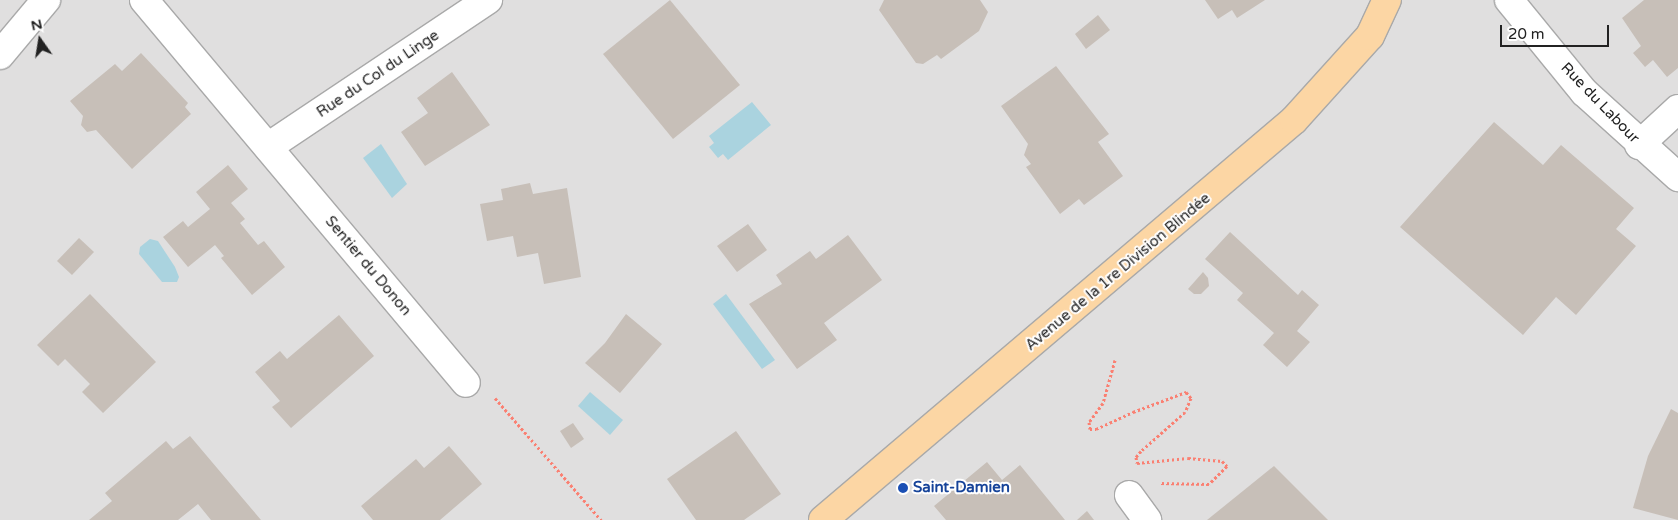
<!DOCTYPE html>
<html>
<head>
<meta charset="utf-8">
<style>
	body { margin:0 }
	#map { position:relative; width:1678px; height:520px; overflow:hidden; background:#f2efe9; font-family:"Varela Round",sans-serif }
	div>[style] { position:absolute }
	.residential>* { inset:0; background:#e0dfdf }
	.water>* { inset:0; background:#aad3df }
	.building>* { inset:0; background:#c7bfb8 }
	.path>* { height:3px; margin-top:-1.5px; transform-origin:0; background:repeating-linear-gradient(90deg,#fa8072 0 2.5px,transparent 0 5px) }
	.roads { filter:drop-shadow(1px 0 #a9a9a9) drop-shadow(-1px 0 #a9a9a9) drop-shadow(0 1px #a9a9a9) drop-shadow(0 -1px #a9a9a9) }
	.minor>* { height:28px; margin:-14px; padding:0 14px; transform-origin:14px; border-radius:14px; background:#fff }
	.major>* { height:28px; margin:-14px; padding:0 14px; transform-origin:14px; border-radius:14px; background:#fcd6a4 }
	.dots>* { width:14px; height:14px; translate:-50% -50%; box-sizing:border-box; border:2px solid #fff; border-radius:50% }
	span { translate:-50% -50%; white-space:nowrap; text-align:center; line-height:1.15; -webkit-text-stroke:4px #fff; paint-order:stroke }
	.street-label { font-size:15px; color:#222 }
	.transit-label { font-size:15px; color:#164399; font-weight:700 }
	.left { translate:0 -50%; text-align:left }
	.north { position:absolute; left:15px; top:15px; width:50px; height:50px; -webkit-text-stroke:4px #fff; paint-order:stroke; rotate:347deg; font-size:14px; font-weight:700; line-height:20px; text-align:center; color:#222 }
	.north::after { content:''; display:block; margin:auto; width:18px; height:22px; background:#222; clip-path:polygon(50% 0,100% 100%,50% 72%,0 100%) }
	.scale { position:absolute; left:1500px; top:25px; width:109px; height:22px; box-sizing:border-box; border:2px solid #222; border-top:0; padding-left:6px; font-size:15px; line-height:18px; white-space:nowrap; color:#222; -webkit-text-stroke:4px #fff; paint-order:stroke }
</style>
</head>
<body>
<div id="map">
	<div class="residential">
		<i style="clip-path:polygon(0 0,1678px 0,1678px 520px,0 520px)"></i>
	</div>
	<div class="water">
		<i style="clip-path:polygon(752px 102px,771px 125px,728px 160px,723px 154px,718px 158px,709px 147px,714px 143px,709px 136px)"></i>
		<i style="clip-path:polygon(381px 144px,407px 184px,392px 198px,363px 158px)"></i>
		<i style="clip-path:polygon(150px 239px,158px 241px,175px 267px,179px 277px,177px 282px,162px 282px,139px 254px,140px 247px)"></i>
		<i style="clip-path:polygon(726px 294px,775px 360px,762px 369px,713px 304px)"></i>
		<i style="clip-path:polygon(590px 392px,623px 420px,610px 435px,578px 406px)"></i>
	</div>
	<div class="building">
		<i style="clip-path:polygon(670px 0,740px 85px,673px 139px,603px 54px)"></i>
		<i style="clip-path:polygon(884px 0,980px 0,988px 12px,979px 31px,941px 59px,937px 55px,923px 64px,916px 63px,879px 10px)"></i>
		<i style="clip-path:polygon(1205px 0,1265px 0,1237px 18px,1232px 10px,1218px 19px)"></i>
		<i style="clip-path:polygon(1644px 0,1678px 0,1678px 68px,1667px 77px,1653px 60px,1645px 67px,1633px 53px,1641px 46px,1622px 18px)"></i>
		<i style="clip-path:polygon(1098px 15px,1110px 30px,1086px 49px,1075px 34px)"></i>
		<i style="clip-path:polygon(141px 53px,188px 103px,185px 107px,191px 114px,132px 169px,96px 130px,87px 132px,81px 125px,83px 116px,70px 101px,115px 64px,122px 71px)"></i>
		<i style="clip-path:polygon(1056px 66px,1109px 134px,1098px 142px,1123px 176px,1084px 205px,1079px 199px,1060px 214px,1026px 167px,1031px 164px,1024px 155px,1028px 144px,1001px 106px)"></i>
		<i style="clip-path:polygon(452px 72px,490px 125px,425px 166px,401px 132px,428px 113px,417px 98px)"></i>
		<i style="clip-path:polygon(1494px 122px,1543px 165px,1561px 145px,1634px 208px,1616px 229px,1636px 246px,1576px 315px,1556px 297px,1523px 335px,1400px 227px)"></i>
		<i style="clip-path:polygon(228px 165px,248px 189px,231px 203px,245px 219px,240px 223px,258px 245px,264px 241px,285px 267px,252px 295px,221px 258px,224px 256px,215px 245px,188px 267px,163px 237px,183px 221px,188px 227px,210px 209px,196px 192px)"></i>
		<i style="clip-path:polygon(530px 183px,533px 194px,567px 188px,581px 277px,544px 284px,538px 253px,517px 257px,513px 236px,487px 241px,480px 204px,503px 200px,501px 189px)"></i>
		<i style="clip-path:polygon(748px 224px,767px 250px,737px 272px,717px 246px)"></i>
		<i style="clip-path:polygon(1230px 232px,1298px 295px,1302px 290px,1319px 305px,1297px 331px,1310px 342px,1287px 367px,1263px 345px,1274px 333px,1237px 300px,1243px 293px,1205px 259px)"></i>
		<i style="clip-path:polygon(848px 235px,882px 280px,824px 323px,837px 340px,797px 369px,749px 304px,782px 284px,776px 275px,810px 251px,816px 259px)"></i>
		<i style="clip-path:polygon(79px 238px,94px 252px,72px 275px,57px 261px)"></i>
		<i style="clip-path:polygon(1203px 272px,1208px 278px,1209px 286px,1201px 294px,1194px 294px,1188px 289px)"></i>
		<i style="clip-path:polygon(90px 294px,156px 362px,103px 413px,82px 392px,90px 384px,65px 359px,58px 366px,37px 345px)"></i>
		<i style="clip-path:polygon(626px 314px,662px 344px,620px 393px,585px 363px,605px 343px)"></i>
		<i style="clip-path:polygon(339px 315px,374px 356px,291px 428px,272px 407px,280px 401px,255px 372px,280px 351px,287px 359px)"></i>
		<i style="clip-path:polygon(1671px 409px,1678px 413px,1678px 520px,1633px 508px,1648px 456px)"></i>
		<i style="clip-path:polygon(573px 423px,584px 439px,571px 448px,560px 431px)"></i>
		<i style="clip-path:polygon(736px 431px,781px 494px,744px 520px,696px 520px,667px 479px)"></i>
		<i style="clip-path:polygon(190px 436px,261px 520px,211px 520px,198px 504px,178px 520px,89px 520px,112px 501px,105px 493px,166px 441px,173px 449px)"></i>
		<i style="clip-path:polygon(449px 446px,482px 484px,440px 520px,373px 520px,361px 506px,416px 459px,424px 468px)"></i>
		<i style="clip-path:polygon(987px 462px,1002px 480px,1020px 465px,1065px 520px,946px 520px,934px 506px)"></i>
		<i style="clip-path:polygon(1274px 466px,1328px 520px,1207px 520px)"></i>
		<i style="clip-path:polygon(1087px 511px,1094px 520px,1077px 520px)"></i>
	</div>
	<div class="path">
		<i style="left:1115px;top:360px;width:45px;rotate:105.6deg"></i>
		<i style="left:1103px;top:403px;width:24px;rotate:126deg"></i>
		<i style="left:1089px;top:422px;width:7px;rotate:82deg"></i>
		<i style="left:1090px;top:429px;width:6px"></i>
		<i style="left:1096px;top:429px;width:41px;rotate:-24.7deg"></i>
		<i style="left:1133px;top:412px;width:57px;rotate:-20.7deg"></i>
		<i style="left:1186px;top:392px;width:8px;rotate:50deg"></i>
		<i style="left:1191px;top:398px;width:15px;rotate:113deg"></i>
		<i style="left:1185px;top:412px;width:59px;rotate:138.4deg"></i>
		<i style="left:1141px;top:451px;width:8px;rotate:130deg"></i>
		<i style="left:1136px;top:457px;width:6px;rotate:81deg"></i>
		<i style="left:1137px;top:463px;width:51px;rotate:-5.6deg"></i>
		<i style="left:1188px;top:458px;width:34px;rotate:5deg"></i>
		<i style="left:1222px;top:461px;width:7px;rotate:45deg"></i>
		<i style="left:1227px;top:466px;width:25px;rotate:135deg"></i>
		<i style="left:1209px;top:484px;width:49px;rotate:-178.8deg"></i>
		<i style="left:495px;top:398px;width:162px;rotate:49deg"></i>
	</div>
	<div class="roads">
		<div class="minor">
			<i style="left:144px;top:0;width:500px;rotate:49.95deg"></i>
			<i style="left:1509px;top:0;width:119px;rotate:50.8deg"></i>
			<i style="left:1584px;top:92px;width:127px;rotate:42.1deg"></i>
			<i style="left:0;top:55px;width:72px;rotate:-50.1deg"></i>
			<i style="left:1639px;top:145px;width:53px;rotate:-42.7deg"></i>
			<i style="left:268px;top:147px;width:265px;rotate:-33.8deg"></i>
			<i style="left:1129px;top:495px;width:31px;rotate:54deg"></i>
		</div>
		<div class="major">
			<i style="left:823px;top:520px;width:618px;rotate:-40.34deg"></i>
			<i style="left:1294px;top:120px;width:113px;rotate:-47.9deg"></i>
			<i style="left:1370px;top:36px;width:40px;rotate:-65deg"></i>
		</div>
	</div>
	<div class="dots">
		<i style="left:903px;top:488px;background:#1a4fb4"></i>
	</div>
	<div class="street-label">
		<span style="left:378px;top:74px;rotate:-34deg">Rue du Col du Linge</span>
		<span style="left:1600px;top:103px;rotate:46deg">Rue du Labour</span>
		<span style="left:368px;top:266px;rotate:50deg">Sentier du Donon</span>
		<span style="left:1118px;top:272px;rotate:-40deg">Avenue de la 1re Division Blindée</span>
	</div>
	<div class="transit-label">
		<span class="left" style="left:913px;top:488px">Saint-Damien</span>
	</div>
	<div class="north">N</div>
	<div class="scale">20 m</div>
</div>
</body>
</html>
